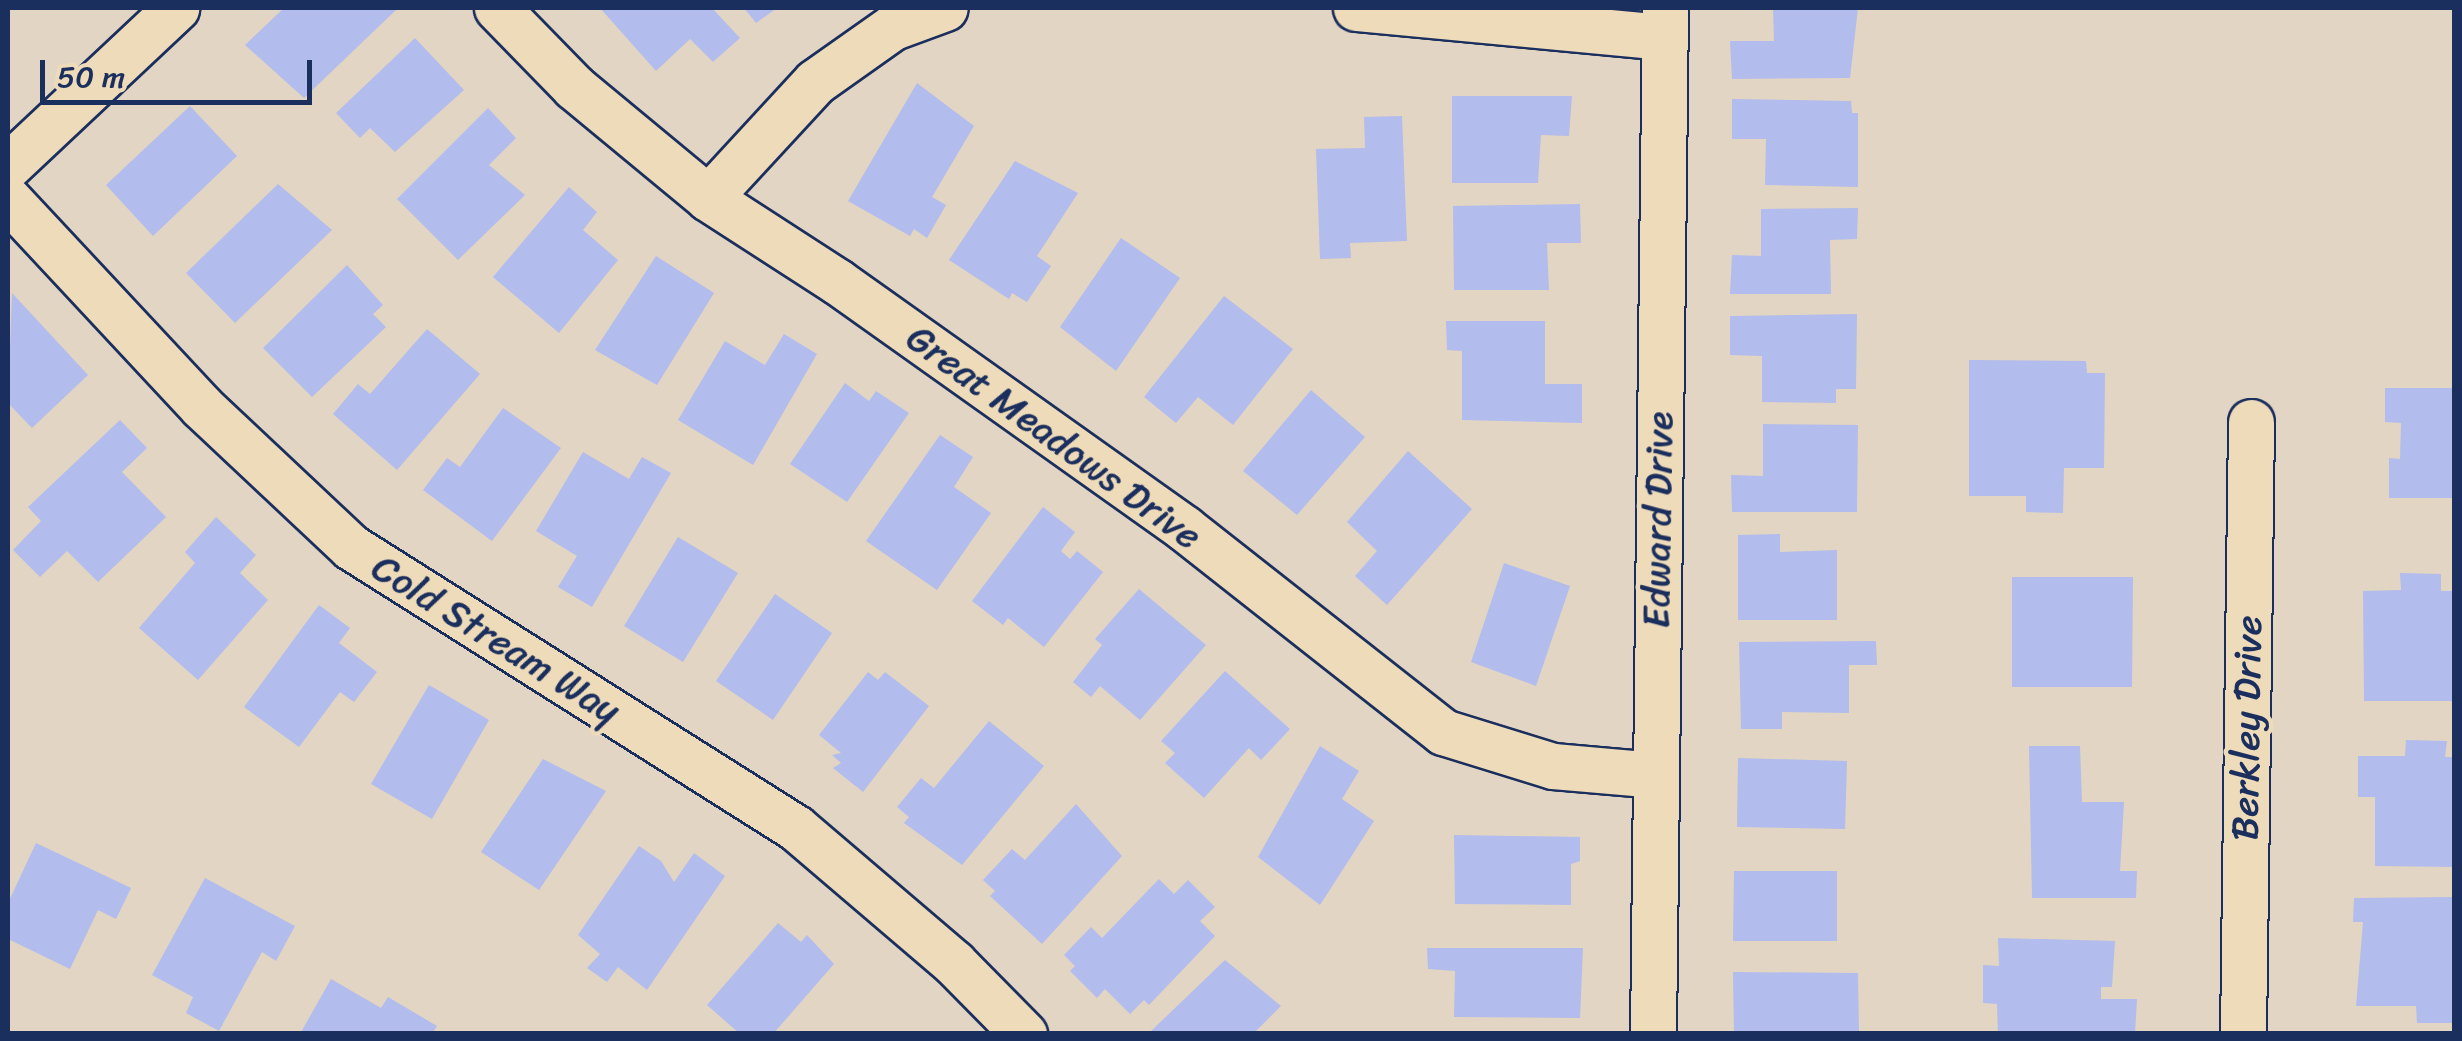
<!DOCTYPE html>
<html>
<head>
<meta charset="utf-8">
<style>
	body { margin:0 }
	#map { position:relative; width:2462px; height:1041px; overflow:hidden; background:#e2d5c3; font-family:Sriracha,sans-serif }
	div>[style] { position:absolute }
	.building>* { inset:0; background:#b2bced }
	.roads { filter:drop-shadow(2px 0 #1b2f5e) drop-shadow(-2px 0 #1b2f5e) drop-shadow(0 2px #1b2f5e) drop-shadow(0 -2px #1b2f5e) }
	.minor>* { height:45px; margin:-22.5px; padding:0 22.5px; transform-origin:22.5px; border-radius:22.5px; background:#eedbb9 }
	span { translate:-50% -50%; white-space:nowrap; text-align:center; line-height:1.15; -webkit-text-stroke:9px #eedbb9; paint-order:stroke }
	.street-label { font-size:38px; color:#1b2f5e }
	.frame { position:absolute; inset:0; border:10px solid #1b2f5e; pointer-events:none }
	.scale { position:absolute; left:40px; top:60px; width:272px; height:45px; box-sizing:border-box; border:5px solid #1b2f5e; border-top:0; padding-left:12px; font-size:30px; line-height:35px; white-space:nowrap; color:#1b2f5e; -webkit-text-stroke:8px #eedbb9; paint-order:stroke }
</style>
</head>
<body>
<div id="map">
	<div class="building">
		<i style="clip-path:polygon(284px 8px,393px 8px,396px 10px,304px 98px,245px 45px)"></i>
		<i style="clip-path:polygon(600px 8px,712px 8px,740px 38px,713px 62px,690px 39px,656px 71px)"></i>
		<i style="clip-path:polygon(744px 8px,777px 8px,756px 23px)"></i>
		<i style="clip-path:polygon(1773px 8px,1858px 8px,1850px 78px,1732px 79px,1730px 41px,1774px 41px)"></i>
		<i style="clip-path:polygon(415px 38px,464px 90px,395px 152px,370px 128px,360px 138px,336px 113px)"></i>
		<i style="clip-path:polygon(917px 83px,974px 126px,932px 197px,946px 205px,927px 238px,914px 229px,910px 236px,848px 201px)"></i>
		<i style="clip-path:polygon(1452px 96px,1572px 96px,1569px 136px,1541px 135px,1538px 183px,1452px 183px)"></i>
		<i style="clip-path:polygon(1732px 99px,1851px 101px,1852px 113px,1858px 113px,1858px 187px,1765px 185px,1766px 139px,1732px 139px)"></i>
		<i style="clip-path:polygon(190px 106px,237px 156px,153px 236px,106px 185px)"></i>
		<i style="clip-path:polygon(488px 108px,516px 138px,489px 165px,525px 195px,458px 260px,397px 199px)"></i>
		<i style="clip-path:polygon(1402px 116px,1407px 241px,1350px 243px,1351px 258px,1320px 259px,1316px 149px,1365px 148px,1364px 117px)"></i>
		<i style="clip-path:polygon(1015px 161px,1078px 193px,1037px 256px,1051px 266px,1027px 302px,1012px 293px,1009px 299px,949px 260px)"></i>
		<i style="clip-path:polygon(278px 184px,332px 230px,235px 323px,186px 273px)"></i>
		<i style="clip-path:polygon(569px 187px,597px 212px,583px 230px,618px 260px,559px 333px,493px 277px)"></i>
		<i style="clip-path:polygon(1580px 204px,1581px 243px,1547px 243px,1549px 290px,1454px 290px,1453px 206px)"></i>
		<i style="clip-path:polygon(1858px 208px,1857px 239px,1830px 240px,1831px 294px,1730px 294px,1732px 255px,1761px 256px,1761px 209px)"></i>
		<i style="clip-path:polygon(1121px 238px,1180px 278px,1116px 371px,1060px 327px)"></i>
		<i style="clip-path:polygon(656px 256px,714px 293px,657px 385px,595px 350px)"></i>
		<i style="clip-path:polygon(347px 265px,383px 305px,373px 314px,386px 327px,312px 397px,263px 348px)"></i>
		<i style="clip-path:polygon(12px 293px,88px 375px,32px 428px,8px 403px)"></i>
		<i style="clip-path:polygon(1224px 296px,1293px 349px,1233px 425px,1198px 397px,1176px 423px,1144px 397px)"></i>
		<i style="clip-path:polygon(1857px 314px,1856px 389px,1836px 389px,1836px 403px,1762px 402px,1762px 356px,1730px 355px,1730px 316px)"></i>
		<i style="clip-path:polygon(1446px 321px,1545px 321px,1545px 384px,1582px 384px,1582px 423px,1462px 420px,1462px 351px,1447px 350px)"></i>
		<i style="clip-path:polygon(427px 329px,480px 374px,397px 470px,333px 414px,358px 384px,370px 394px)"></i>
		<i style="clip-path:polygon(784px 334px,817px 354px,753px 465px,678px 420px,725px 341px,765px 365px)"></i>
		<i style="clip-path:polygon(1969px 360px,2086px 361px,2087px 373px,2105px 373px,2104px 468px,2064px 468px,2063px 513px,2026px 512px,2026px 496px,1969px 496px)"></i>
		<i style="clip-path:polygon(845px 383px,869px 401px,876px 391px,909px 413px,847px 502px,790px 464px)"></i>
		<i style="clip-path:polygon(2385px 388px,2454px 388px,2454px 498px,2389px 498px,2389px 458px,2400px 459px,2401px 423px,2385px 422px)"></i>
		<i style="clip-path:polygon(1311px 390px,1365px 437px,1297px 515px,1243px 471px)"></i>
		<i style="clip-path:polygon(503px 408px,561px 448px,492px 541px,423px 490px,447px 458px,460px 467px)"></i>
		<i style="clip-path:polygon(120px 420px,147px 448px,122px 472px,166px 517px,98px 582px,67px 551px,40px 577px,13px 550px,41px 521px,28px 507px)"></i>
		<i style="clip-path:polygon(1763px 424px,1858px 425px,1857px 512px,1732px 512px,1731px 475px,1763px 476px)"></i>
		<i style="clip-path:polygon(940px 435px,973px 457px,954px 487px,991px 513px,937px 590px,866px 541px)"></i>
		<i style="clip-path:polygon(1408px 451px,1472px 509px,1387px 605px,1355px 576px,1377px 551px,1347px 522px)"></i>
		<i style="clip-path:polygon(583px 452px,629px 479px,642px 457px,671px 473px,592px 607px,558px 587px,577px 556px,536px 531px)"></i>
		<i style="clip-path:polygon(1043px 507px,1075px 532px,1061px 551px,1070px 559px,1077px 551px,1103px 572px,1044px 647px,1008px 618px,1003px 625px,972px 601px)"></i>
		<i style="clip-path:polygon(216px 517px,256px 555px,240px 573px,268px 600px,198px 680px,139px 628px,195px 563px,185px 552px)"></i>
		<i style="clip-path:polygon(1780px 534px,1780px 552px,1837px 550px,1837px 620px,1738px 620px,1738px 535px)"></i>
		<i style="clip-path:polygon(678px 537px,738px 573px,683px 662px,624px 626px)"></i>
		<i style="clip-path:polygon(1504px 563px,1570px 586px,1536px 686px,1471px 662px)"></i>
		<i style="clip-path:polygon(2400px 573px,2441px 574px,2441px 591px,2454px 591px,2454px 701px,2364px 701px,2363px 591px,2401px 590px)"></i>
		<i style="clip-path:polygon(2012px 577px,2133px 577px,2132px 687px,2012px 687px)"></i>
		<i style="clip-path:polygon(1139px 589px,1206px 645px,1140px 720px,1100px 686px,1091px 697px,1073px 682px,1102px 645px,1095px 639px)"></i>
		<i style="clip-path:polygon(775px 594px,832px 633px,773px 720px,716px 681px)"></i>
		<i style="clip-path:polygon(319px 605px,350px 628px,339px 643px,377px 672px,354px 702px,340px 692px,299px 747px,244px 707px)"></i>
		<i style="clip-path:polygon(1876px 641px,1877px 665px,1849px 665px,1849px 713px,1782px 712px,1782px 729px,1741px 729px,1739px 642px)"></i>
		<i style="clip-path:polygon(1225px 671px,1290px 729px,1261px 760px,1249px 748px,1204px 798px,1165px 763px,1175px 753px,1161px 741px)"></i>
		<i style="clip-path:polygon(868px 672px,878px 680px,885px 672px,929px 706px,863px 792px,833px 768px,841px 763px,832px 755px,841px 753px,819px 735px)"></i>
		<i style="clip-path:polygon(429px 685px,489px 720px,432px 819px,371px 784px)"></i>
		<i style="clip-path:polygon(989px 721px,1044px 766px,962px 865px,904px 823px,909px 817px,897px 807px,921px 778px,934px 788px)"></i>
		<i style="clip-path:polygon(2406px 740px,2447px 741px,2445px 757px,2454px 757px,2454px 867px,2375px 866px,2375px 797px,2358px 797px,2358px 756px,2405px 756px)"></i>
		<i style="clip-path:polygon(1320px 746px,1359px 771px,1342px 799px,1374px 821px,1320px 905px,1258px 857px)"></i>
		<i style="clip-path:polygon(2029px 746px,2080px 746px,2082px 802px,2124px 802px,2120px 871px,2137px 871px,2136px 898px,2032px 898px)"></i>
		<i style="clip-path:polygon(1738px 758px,1847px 761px,1845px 829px,1737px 827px)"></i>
		<i style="clip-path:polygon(543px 759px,606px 791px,539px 890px,481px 852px)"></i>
		<i style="clip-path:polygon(1076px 804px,1122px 856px,1042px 944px,990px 896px,995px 891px,983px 880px,1012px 849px,1025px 860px)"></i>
		<i style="clip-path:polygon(1454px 835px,1580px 837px,1580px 861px,1571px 864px,1571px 905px,1455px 904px)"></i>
		<i style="clip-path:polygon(36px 843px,131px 888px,116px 919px,98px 910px,70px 969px,8px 939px,8px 903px)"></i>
		<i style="clip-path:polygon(639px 846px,661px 861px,674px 882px,694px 853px,725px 876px,647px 990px,618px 967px,607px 982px,587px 968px,600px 954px,578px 935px)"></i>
		<i style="clip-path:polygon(1734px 871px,1837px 871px,1837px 941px,1733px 941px)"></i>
		<i style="clip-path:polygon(205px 878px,295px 926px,276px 961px,262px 952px,219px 1031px,186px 1013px,193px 997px,152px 975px)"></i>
		<i style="clip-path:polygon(1159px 879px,1174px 894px,1188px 880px,1215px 907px,1200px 921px,1215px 936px,1149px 1005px,1144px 1000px,1130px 1014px,1105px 989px,1097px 998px,1070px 971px,1075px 966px,1064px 955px,1091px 927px,1102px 938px)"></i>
		<i style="clip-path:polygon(2454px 897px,2454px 1023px,2417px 1023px,2416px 1006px,2356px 1006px,2363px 922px,2353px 922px,2354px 898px)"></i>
		<i style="clip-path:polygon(778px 923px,801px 942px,807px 935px,834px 964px,773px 1034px,740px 1034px,707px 1005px)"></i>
		<i style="clip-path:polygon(1998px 938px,2115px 941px,2112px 987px,2101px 987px,2101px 999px,2137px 999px,2135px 1034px,1998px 1034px,1997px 1004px,1983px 1003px,1983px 965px,1999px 966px)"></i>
		<i style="clip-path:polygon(1427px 948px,1583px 948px,1580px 1018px,1454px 1017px,1455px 971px,1428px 969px)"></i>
		<i style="clip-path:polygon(1225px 960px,1281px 1006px,1253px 1034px,1148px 1034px)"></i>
		<i style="clip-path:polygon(1733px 972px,1858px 973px,1859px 1034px,1734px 1034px)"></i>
		<i style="clip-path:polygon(331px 979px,381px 1008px,388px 997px,437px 1026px,432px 1034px,300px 1034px)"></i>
	</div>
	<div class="roads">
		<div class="minor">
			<i style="left:497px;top:8px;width:110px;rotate:45.7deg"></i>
			<i style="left:574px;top:87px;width:174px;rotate:39.6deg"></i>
			<i style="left:708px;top:198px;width:155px;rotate:32.9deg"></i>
			<i style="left:838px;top:282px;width:425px;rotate:35.4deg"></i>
			<i style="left:1184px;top:528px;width:330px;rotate:38.2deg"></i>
			<i style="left:1443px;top:732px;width:115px;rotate:17.2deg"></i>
			<i style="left:1553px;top:766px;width:102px;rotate:5deg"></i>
			<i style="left:1356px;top:8px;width:309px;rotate:5.4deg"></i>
			<i style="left:8px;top:166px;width:231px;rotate:-43.2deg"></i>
			<i style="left:708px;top:198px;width:158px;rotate:-47.3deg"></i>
			<i style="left:815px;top:82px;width:95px;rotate:-35.2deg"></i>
			<i style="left:893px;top:27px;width:55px;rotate:-20.1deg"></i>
			<i style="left:8px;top:199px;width:284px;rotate:47deg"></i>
			<i style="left:202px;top:407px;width:204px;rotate:43.2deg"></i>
			<i style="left:351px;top:547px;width:526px;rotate:32.27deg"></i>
			<i style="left:796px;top:828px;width:208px;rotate:40.5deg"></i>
			<i style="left:954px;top:963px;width:100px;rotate:45.4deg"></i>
			<i style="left:1653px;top:1034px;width:1026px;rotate:-89.33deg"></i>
			<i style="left:2243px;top:1034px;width:612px;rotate:-89.25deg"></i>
		</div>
	</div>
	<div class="street-label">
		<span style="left:1054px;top:437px;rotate:36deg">Great Meadows Drive</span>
		<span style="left:1658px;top:520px;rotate:-89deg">Edward Drive</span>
		<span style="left:496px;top:639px;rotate:32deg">Cold Stream Way</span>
		<span style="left:2247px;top:728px;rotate:-89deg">Berkley Drive</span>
	</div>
	<div class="frame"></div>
	<div class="scale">50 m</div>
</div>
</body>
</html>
